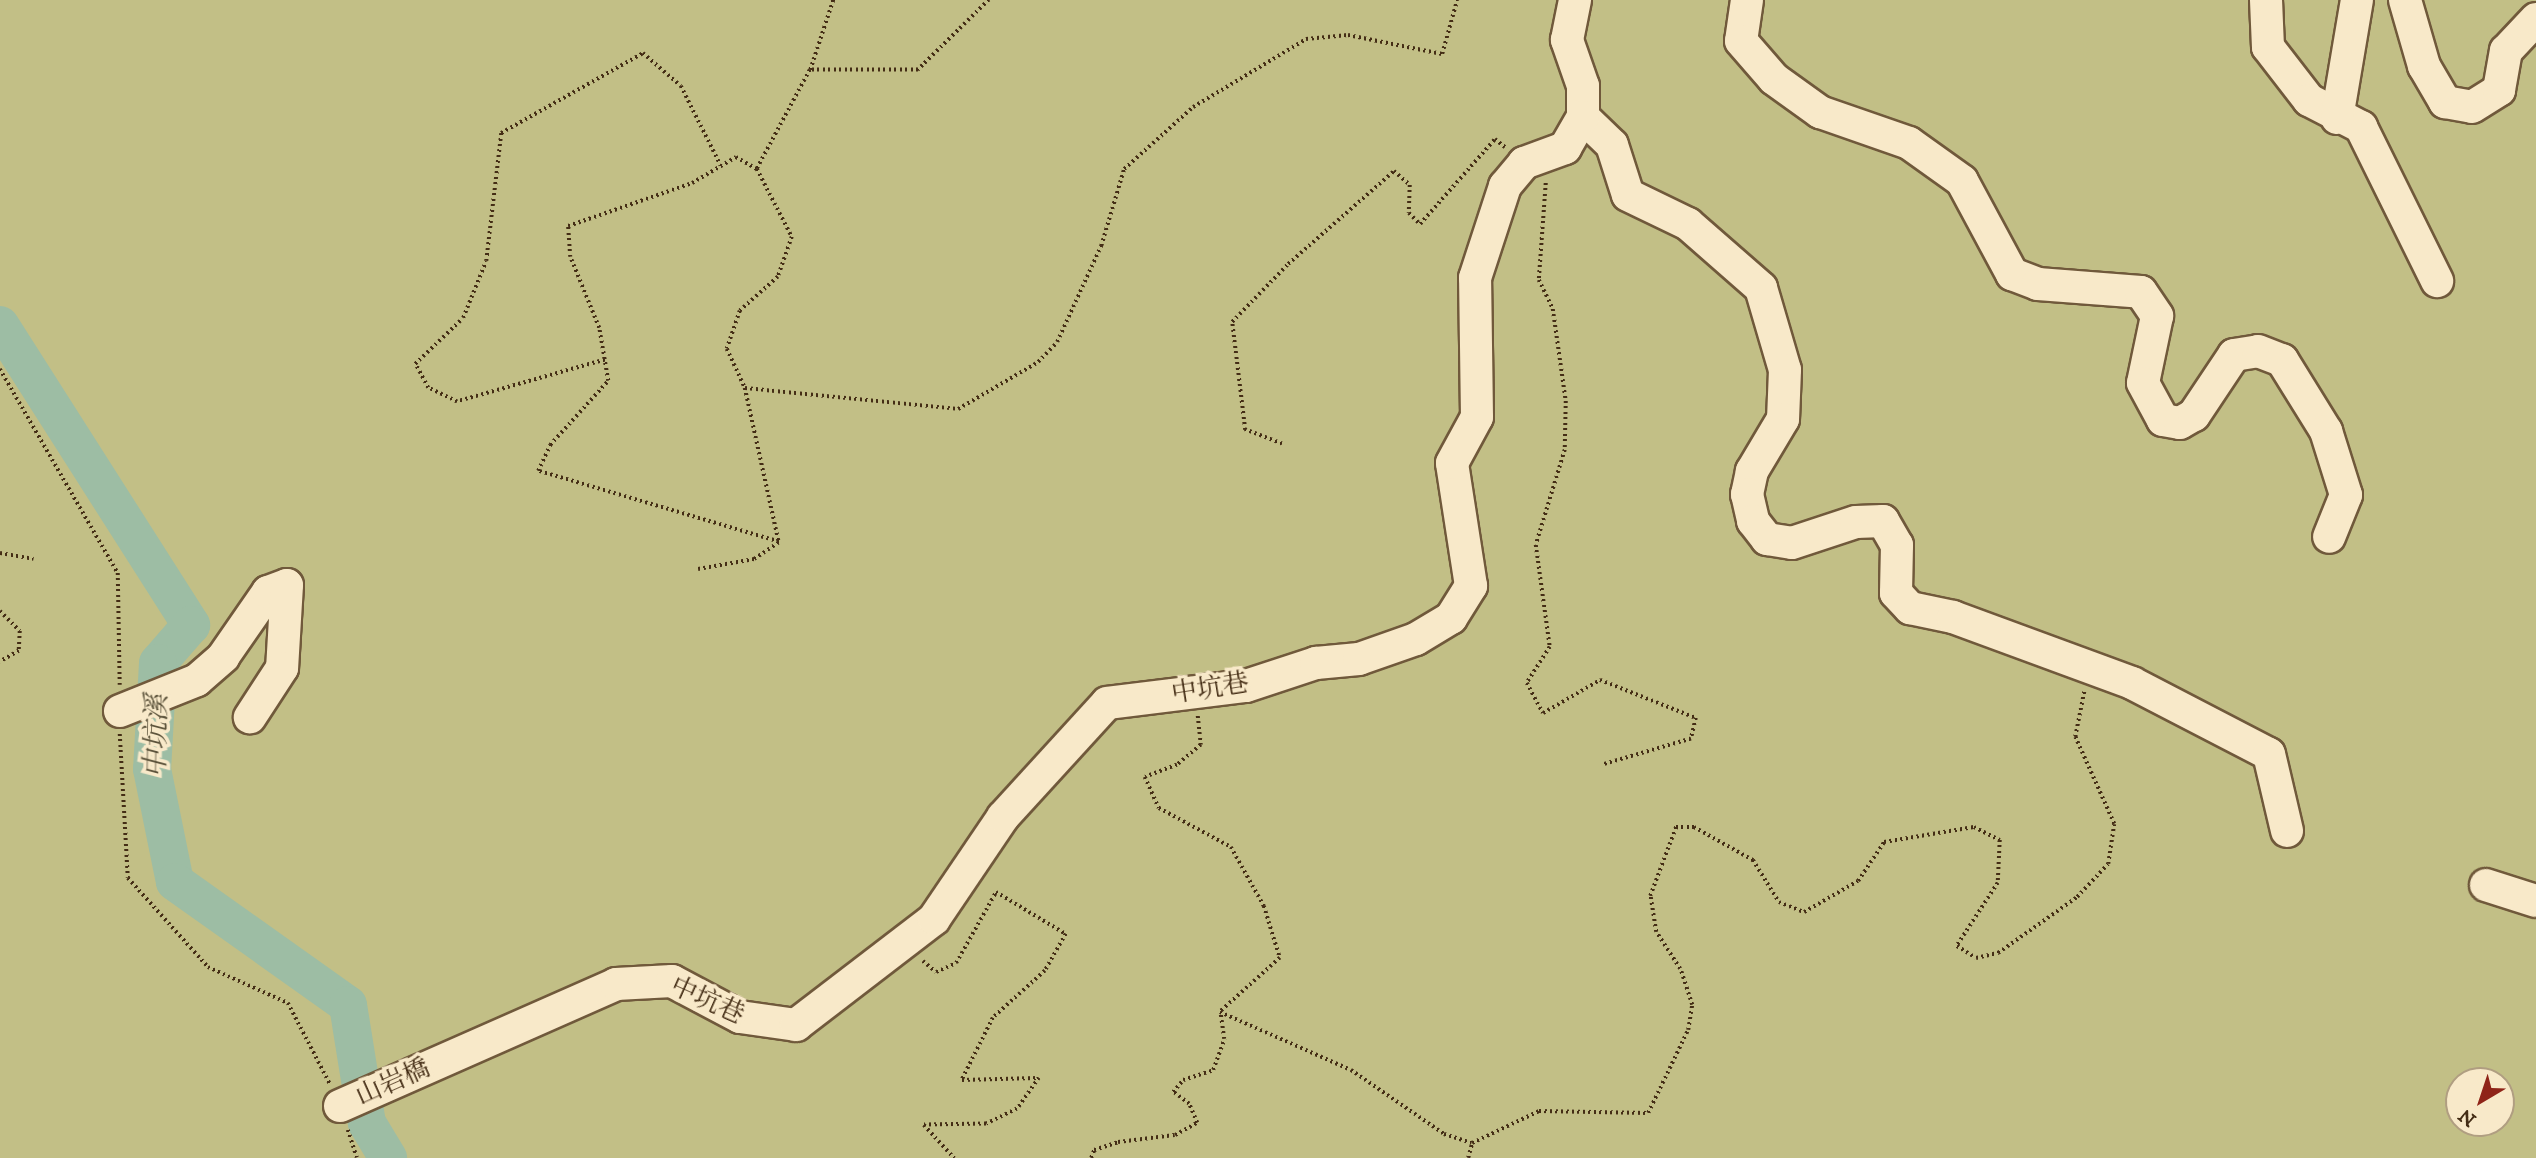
<!DOCTYPE html>
<html>
<head>
<meta charset="utf-8">
<style>
	body { margin:0 }
	#map { position:relative; width:2536px; height:1158px; overflow:hidden; background:#f5ddac; font-family:"IM FELL DW Pica","Noto Serif TC",serif }
	div>[style] { position:absolute }
	.green>* { inset:0; background:#c2bf86 }
	.river>* { height:38px; margin:-19px; padding:0 19px; transform-origin:19px; border-radius:19px; background:#9dbda4 }
	.path>* { height:3.5px; margin-top:-1.75px; transform-origin:0; background:repeating-linear-gradient(90deg,#442d15 0 2px,transparent 0 5.5px) }
	.roads { filter:drop-shadow(2px 0 #70593b) drop-shadow(-2px 0 #70593b) drop-shadow(0 2px #70593b) drop-shadow(0 -2px #70593b) }
	.minor>* { height:32px; margin:-16px; padding:0 16px; transform-origin:16px; border-radius:16px; background:#f8e9c9 }
	span { translate:-50% -50%; white-space:nowrap; text-align:center; line-height:1.15; -webkit-text-stroke:7px #f8e9c9; paint-order:stroke }
	.street-label { font-size:26px; color:#442d15 }
	.water-label { font-size:28px; color:#5a5139; font-style:italic }
	.north { position:absolute; left:2445px; top:1067px; width:70px; height:70px; box-sizing:border-box; background:#f8e9c9; border:2px solid #b09e81; border-radius:50%; rotate:219deg; font-size:19px; font-weight:700; line-height:28px; text-align:center; color:#442d15 }
	.north::after { content:''; display:block; margin:auto; width:24px; height:32px; background:#8f2418; clip-path:polygon(50% 0,100% 100%,50% 72%,0 100%) }
</style>
</head>
<body>
<div id="map">
	<div class="green">
		<i style="clip-path:polygon(evenodd,0 0,2536px 0,2536px 1158px,0 1158px,0 0,2459px 1081px,2501px 1081px,2501px 1123px,2459px 1123px,2459px 1081px)"></i>
	</div>
	<div class="river">
		<i style="left:0;top:325px;width:356px;rotate:57.5deg"></i>
		<i style="left:191px;top:625px;width:50px;rotate:131deg"></i>
		<i style="left:158px;top:663px;width:106px;rotate:93.2deg"></i>
		<i style="left:152px;top:769px;width:115px;rotate:78.5deg"></i>
		<i style="left:175px;top:882px;width:212px;rotate:35.4deg"></i>
		<i style="left:348px;top:1005px;width:120px;rotate:80.9deg"></i>
		<i style="left:367px;top:1123px;width:41px;rotate:59deg"></i>
	</div>
	<div class="path">
		<i style="left:989px;top:0;width:100px;rotate:135.4deg"></i>
		<i style="left:918px;top:70px;width:108px;rotate:180deg"></i>
		<i style="left:810px;top:70px;width:112px;rotate:118.2deg"></i>
		<i style="left:757px;top:169px;width:76px;rotate:62.8deg"></i>
		<i style="left:792px;top:237px;width:42px;rotate:109.3deg"></i>
		<i style="left:778px;top:277px;width:51px;rotate:138.2deg"></i>
		<i style="left:740px;top:311px;width:40px;rotate:108.9deg"></i>
		<i style="left:727px;top:349px;width:43px;rotate:65.2deg"></i>
		<i style="left:745px;top:388px;width:214px;rotate:5.6deg"></i>
		<i style="left:958px;top:409px;width:93px;rotate:-30.4deg"></i>
		<i style="left:1038px;top:362px;width:28px;rotate:-46deg"></i>
		<i style="left:1057px;top:342px;width:106px;rotate:-65.4deg"></i>
		<i style="left:1101px;top:246px;width:80px;rotate:-73.4deg"></i>
		<i style="left:1124px;top:169px;width:93px;rotate:-41.9deg"></i>
		<i style="left:1193px;top:107px;width:132px;rotate:-31deg"></i>
		<i style="left:1306px;top:39px;width:42px;rotate:-5.4deg"></i>
		<i style="left:1348px;top:35px;width:96px;rotate:11.4deg"></i>
		<i style="left:1442px;top:54px;width:56px;rotate:-74.5deg"></i>
		<i style="left:810px;top:70px;width:74px;rotate:-71.8deg"></i>
		<i style="left:1546px;top:183px;width:97px;rotate:94.1deg"></i>
		<i style="left:1539px;top:280px;width:32px;rotate:64deg"></i>
		<i style="left:1553px;top:309px;width:93px;rotate:82deg"></i>
		<i style="left:1566px;top:401px;width:49px;rotate:91.2deg"></i>
		<i style="left:1565px;top:450px;width:99px;rotate:107deg"></i>
		<i style="left:1536px;top:545px;width:103px;rotate:82.2deg"></i>
		<i style="left:1550px;top:647px;width:43px;rotate:122.6deg"></i>
		<i style="left:1527px;top:683px;width:34px;rotate:62deg"></i>
		<i style="left:1543px;top:713px;width:66px;rotate:-30.1deg"></i>
		<i style="left:1600px;top:680px;width:103px;rotate:21.6deg"></i>
		<i style="left:1696px;top:718px;width:22px;rotate:103deg"></i>
		<i style="left:1691px;top:739px;width:93px;rotate:163.7deg"></i>
		<i style="left:605px;top:360px;width:154px;rotate:164.2deg"></i>
		<i style="left:457px;top:402px;width:32px;rotate:-154deg"></i>
		<i style="left:428px;top:388px;width:27px;rotate:-118deg"></i>
		<i style="left:415px;top:364px;width:66px;rotate:-43.8deg"></i>
		<i style="left:463px;top:318px;width:61px;rotate:-68deg"></i>
		<i style="left:486px;top:261px;width:129px;rotate:-83.3deg"></i>
		<i style="left:501px;top:133px;width:163px;rotate:-29.4deg"></i>
		<i style="left:643px;top:53px;width:50px;rotate:41deg"></i>
		<i style="left:681px;top:86px;width:89px;rotate:63.4deg"></i>
		<i style="left:0;top:369px;width:236px;rotate:60deg"></i>
		<i style="left:118px;top:573px;width:112px;rotate:89deg"></i>
		<i style="left:745px;top:388px;width:158px;rotate:77.6deg"></i>
		<i style="left:779px;top:542px;width:251px;rotate:-163.6deg"></i>
		<i style="left:538px;top:471px;width:29px;rotate:-65deg"></i>
		<i style="left:550px;top:445px;width:86px;rotate:-47.8deg"></i>
		<i style="left:608px;top:381px;width:54px;rotate:-99.6deg"></i>
		<i style="left:599px;top:328px;width:77px;rotate:-112.2deg"></i>
		<i style="left:570px;top:257px;width:31px;rotate:-94deg"></i>
		<i style="left:568px;top:226px;width:131px;rotate:-19.1deg"></i>
		<i style="left:692px;top:183px;width:51px;rotate:-30.6deg"></i>
		<i style="left:736px;top:157px;width:24px;rotate:30deg"></i>
		<i style="left:1282px;top:444px;width:40px;rotate:-159deg"></i>
		<i style="left:1245px;top:430px;width:109px;rotate:-96.9deg"></i>
		<i style="left:1232px;top:322px;width:81px;rotate:-46deg"></i>
		<i style="left:1288px;top:264px;width:141px;rotate:-41.3deg"></i>
		<i style="left:1394px;top:171px;width:21px;rotate:41deg"></i>
		<i style="left:1410px;top:185px;width:28px;rotate:92deg"></i>
		<i style="left:1409px;top:213px;width:16px;rotate:45deg"></i>
		<i style="left:1420px;top:224px;width:113px;rotate:-48.6deg"></i>
		<i style="left:1495px;top:139px;width:13px;rotate:39deg"></i>
		<i style="left:0;top:553px;width:34px;rotate:10deg"></i>
		<i style="left:698px;top:569px;width:57px;rotate:-10.1deg"></i>
		<i style="left:754px;top:559px;width:30px;rotate:-34deg"></i>
		<i style="left:0;top:611px;width:28px;rotate:45deg"></i>
		<i style="left:20px;top:631px;width:20px;rotate:93deg"></i>
		<i style="left:19px;top:651px;width:22px;rotate:150deg"></i>
		<i style="left:1198px;top:716px;width:29px;rotate:84deg"></i>
		<i style="left:1201px;top:745px;width:31px;rotate:140deg"></i>
		<i style="left:1177px;top:765px;width:34px;rotate:159deg"></i>
		<i style="left:1145px;top:777px;width:34px;rotate:66deg"></i>
		<i style="left:1159px;top:808px;width:82px;rotate:28.4deg"></i>
		<i style="left:1231px;top:847px;width:68px;rotate:60.8deg"></i>
		<i style="left:1264px;top:906px;width:54px;rotate:72.9deg"></i>
		<i style="left:1280px;top:958px;width:81px;rotate:138deg"></i>
		<i style="left:1220px;top:1012px;width:143px;rotate:23.9deg"></i>
		<i style="left:1351px;top:1070px;width:113px;rotate:34.5deg"></i>
		<i style="left:1444px;top:1134px;width:29px;rotate:18deg"></i>
		<i style="left:1472px;top:1143px;width:74px;rotate:-25.5deg"></i>
		<i style="left:1539px;top:1111px;width:109px;rotate:1.1deg"></i>
		<i style="left:1648px;top:1113px;width:92px;rotate:-64.3deg"></i>
		<i style="left:1688px;top:1030px;width:25px;rotate:-81deg"></i>
		<i style="left:1692px;top:1005px;width:38px;rotate:-108deg"></i>
		<i style="left:1680px;top:969px;width:44px;rotate:-123deg"></i>
		<i style="left:1656px;top:932px;width:36px;rotate:-99deg"></i>
		<i style="left:1650px;top:896px;width:74px;rotate:-69.4deg"></i>
		<i style="left:1676px;top:827px;width:18px"></i>
		<i style="left:1694px;top:827px;width:68px;rotate:29.2deg"></i>
		<i style="left:1753px;top:860px;width:49px;rotate:58.2deg"></i>
		<i style="left:1779px;top:902px;width:27px;rotate:22deg"></i>
		<i style="left:1804px;top:912px;width:62px;rotate:-29.9deg"></i>
		<i style="left:1858px;top:881px;width:47px;rotate:-56.3deg"></i>
		<i style="left:1884px;top:842px;width:91px;rotate:-9.5deg"></i>
		<i style="left:1974px;top:827px;width:29px;rotate:27deg"></i>
		<i style="left:2000px;top:840px;width:43px;rotate:92.7deg"></i>
		<i style="left:1998px;top:883px;width:75px;rotate:123.1deg"></i>
		<i style="left:1957px;top:946px;width:22px;rotate:32deg"></i>
		<i style="left:1976px;top:958px;width:23px;rotate:-13deg"></i>
		<i style="left:1998px;top:953px;width:97px;rotate:-35.3deg"></i>
		<i style="left:2077px;top:897px;width:45px;rotate:-46.8deg"></i>
		<i style="left:2108px;top:864px;width:40px;rotate:-81.5deg"></i>
		<i style="left:2114px;top:824px;width:95px;rotate:-114.1deg"></i>
		<i style="left:2075px;top:737px;width:46px;rotate:-78.7deg"></i>
		<i style="left:120px;top:734px;width:144px;rotate:86.8deg"></i>
		<i style="left:128px;top:878px;width:120px;rotate:48deg"></i>
		<i style="left:208px;top:967px;width:88px;rotate:24.2deg"></i>
		<i style="left:288px;top:1003px;width:91px;rotate:62.6deg"></i>
		<i style="left:923px;top:961px;width:17px;rotate:40deg"></i>
		<i style="left:936px;top:972px;width:22px;rotate:-24deg"></i>
		<i style="left:956px;top:963px;width:81px;rotate:-60.6deg"></i>
		<i style="left:996px;top:892px;width:82px;rotate:31deg"></i>
		<i style="left:1066px;top:934px;width:43px;rotate:119.6deg"></i>
		<i style="left:1045px;top:971px;width:70px;rotate:137.9deg"></i>
		<i style="left:993px;top:1018px;width:69px;rotate:116.6deg"></i>
		<i style="left:962px;top:1080px;width:77px;rotate:-1.5deg"></i>
		<i style="left:1039px;top:1078px;width:38px;rotate:125deg"></i>
		<i style="left:1017px;top:1109px;width:34px;rotate:154deg"></i>
		<i style="left:986px;top:1124px;width:62px;rotate:179.1deg"></i>
		<i style="left:924px;top:1125px;width:45px;rotate:47.7deg"></i>
		<i style="left:348px;top:1130px;width:29px;rotate:72deg"></i>
		<i style="left:1091px;top:1158px;width:9px;rotate:-69deg"></i>
		<i style="left:1094px;top:1150px;width:25px;rotate:-18deg"></i>
		<i style="left:1118px;top:1142px;width:57px;rotate:-7deg"></i>
		<i style="left:1175px;top:1135px;width:25px;rotate:-29deg"></i>
		<i style="left:1197px;top:1123px;width:21px;rotate:-113deg"></i>
		<i style="left:1189px;top:1104px;width:20px;rotate:-143deg"></i>
		<i style="left:1173px;top:1092px;width:16px;rotate:-50deg"></i>
		<i style="left:1183px;top:1080px;width:32px;rotate:-18deg"></i>
		<i style="left:1213px;top:1070px;width:33px;rotate:-70deg"></i>
		<i style="left:1224px;top:1039px;width:27px;rotate:-98deg"></i>
		<i style="left:1468px;top:1158px;width:16px;rotate:-75deg"></i>
	</div>
	<div class="roads">
		<div class="minor">
			<i style="left:1747px;top:0;width:41px;rotate:98.3deg"></i>
			<i style="left:1741px;top:41px;width:50px;rotate:49deg"></i>
			<i style="left:1774px;top:79px;width:57px;rotate:35.7deg"></i>
			<i style="left:1820px;top:112px;width:94px;rotate:19.2deg"></i>
			<i style="left:1909px;top:143px;width:65px;rotate:35.6deg"></i>
			<i style="left:1962px;top:181px;width:106px;rotate:61.7deg"></i>
			<i style="left:2012px;top:274px;width:28px;rotate:21deg"></i>
			<i style="left:2038px;top:284px;width:103px;rotate:4.4deg"></i>
			<i style="left:2141px;top:292px;width:29px;rotate:56deg"></i>
			<i style="left:2157px;top:316px;width:68px;rotate:101.8deg"></i>
			<i style="left:2143px;top:383px;width:42px;rotate:61.6deg"></i>
			<i style="left:2163px;top:420px;width:17px;rotate:10deg"></i>
			<i style="left:2180px;top:423px;width:16px;rotate:-30deg"></i>
			<i style="left:2194px;top:415px;width:72px;rotate:-56.3deg"></i>
			<i style="left:2234px;top:355px;width:24px;rotate:-9deg"></i>
			<i style="left:2258px;top:351px;width:26px;rotate:21deg"></i>
			<i style="left:2282px;top:360px;width:84px;rotate:58.2deg"></i>
			<i style="left:2326px;top:431px;width:67px;rotate:72.6deg"></i>
			<i style="left:2346px;top:495px;width:45px;rotate:112deg"></i>
			<i style="left:2266px;top:0;width:47px;rotate:87.6deg"></i>
			<i style="left:2268px;top:47px;width:67px;rotate:52.3deg"></i>
			<i style="left:2309px;top:100px;width:59px;rotate:27.4deg"></i>
			<i style="left:2361px;top:127px;width:172px;rotate:63.7deg"></i>
			<i style="left:2405px;top:0;width:69px;rotate:73.9deg"></i>
			<i style="left:2424px;top:66px;width:42px;rotate:59.7deg"></i>
			<i style="left:2445px;top:102px;width:27px;rotate:10deg"></i>
			<i style="left:2472px;top:107px;width:32px;rotate:-32deg"></i>
			<i style="left:2499px;top:90px;width:40px;rotate:-80deg"></i>
			<i style="left:2506px;top:51px;width:44px;rotate:-46.8deg"></i>
			<i style="left:1583px;top:117px;width:40px;rotate:44deg"></i>
			<i style="left:1612px;top:145px;width:52px;rotate:72.3deg"></i>
			<i style="left:1628px;top:195px;width:67px;rotate:25.8deg"></i>
			<i style="left:1688px;top:224px;width:97px;rotate:41.2deg"></i>
			<i style="left:1761px;top:288px;width:85px;rotate:73.7deg"></i>
			<i style="left:1785px;top:370px;width:49px;rotate:92.3deg"></i>
			<i style="left:1783px;top:419px;width:61px;rotate:120.8deg"></i>
			<i style="left:1752px;top:471px;width:24px;rotate:102deg"></i>
			<i style="left:1747px;top:494px;width:28px;rotate:77deg"></i>
			<i style="left:1753px;top:521px;width:23px;rotate:52deg"></i>
			<i style="left:1767px;top:539px;width:25px;rotate:9deg"></i>
			<i style="left:1792px;top:543px;width:67px;rotate:-18.2deg"></i>
			<i style="left:1856px;top:522px;width:27px;rotate:-2deg"></i>
			<i style="left:1883px;top:521px;width:28px;rotate:60deg"></i>
			<i style="left:1897px;top:545px;width:48px;rotate:91.2deg"></i>
			<i style="left:1896px;top:593px;width:21px;rotate:47deg"></i>
			<i style="left:1910px;top:608px;width:44px;rotate:11.8deg"></i>
			<i style="left:1953px;top:617px;width:191px;rotate:20.2deg"></i>
			<i style="left:2132px;top:683px;width:154px;rotate:27.4deg"></i>
			<i style="left:2269px;top:754px;width:79px;rotate:76.8deg"></i>
			<i style="left:2337px;top:118px;width:120px;rotate:-80.4deg"></i>
			<i style="left:120px;top:711px;width:83px;rotate:-21.9deg"></i>
			<i style="left:197px;top:680px;width:35px;rotate:-41deg"></i>
			<i style="left:223px;top:657px;width:79px;rotate:-55.3deg"></i>
			<i style="left:268px;top:592px;width:20px;rotate:-20deg"></i>
			<i style="left:287px;top:585px;width:83px;rotate:93.4deg"></i>
			<i style="left:282px;top:668px;width:59px;rotate:123.1deg"></i>
			<i style="left:2486px;top:885px;width:52px;rotate:17.7deg"></i>
			<i style="left:340px;top:1106px;width:302px;rotate:-23.8deg"></i>
			<i style="left:616px;top:984px;width:56px;rotate:-3.1deg"></i>
			<i style="left:672px;top:981px;width:77px;rotate:27.9deg"></i>
			<i style="left:740px;top:1017px;width:57px;rotate:8.1deg"></i>
			<i style="left:796px;top:1025px;width:174px;rotate:-37.5deg"></i>
			<i style="left:934px;top:919px;width:123px;rotate:-55.9deg"></i>
			<i style="left:1003px;top:817px;width:154px;rotate:-47.6deg"></i>
			<i style="left:1107px;top:703px;width:140px;rotate:-7deg"></i>
			<i style="left:1246px;top:686px;width:74px;rotate:-18.2deg"></i>
			<i style="left:1316px;top:663px;width:43px;rotate:-5.3deg"></i>
			<i style="left:1359px;top:659px;width:60px;rotate:-19.3deg"></i>
			<i style="left:1416px;top:639px;width:41px;rotate:-31deg"></i>
			<i style="left:1451px;top:618px;width:38px;rotate:-58deg"></i>
			<i style="left:1471px;top:586px;width:124px;rotate:-98.8deg"></i>
			<i style="left:1452px;top:463px;width:52px;rotate:-61.5deg"></i>
			<i style="left:1477px;top:417px;width:139px;rotate:-90.8deg"></i>
			<i style="left:1475px;top:278px;width:97px;rotate:-71.9deg"></i>
			<i style="left:1505px;top:186px;width:30px;rotate:-50deg"></i>
			<i style="left:1524px;top:163px;width:44px;rotate:-20.1deg"></i>
			<i style="left:1565px;top:148px;width:36px;rotate:-60deg"></i>
			<i style="left:1583px;top:117px;width:31px;rotate:-90deg"></i>
			<i style="left:1583px;top:86px;width:49px;rotate:-109.2deg"></i>
			<i style="left:1567px;top:40px;width:41px;rotate:-78.7deg"></i>
		</div>
	</div>
	<div class="street-label">
		<span style="left:1210px;top:689px;rotate:-9deg">中坑巷</span>
		<span style="left:707px;top:1001px;rotate:24deg">中坑巷</span>
		<span style="left:393px;top:1083px;rotate:-24deg">山岩橋</span>
	</div>
	<div class="water-label">
		<span style="left:157px;top:736px;rotate:-89deg">中坑溪</span>
	</div>
	<div class="north">N</div>
</div>
</body>
</html>
